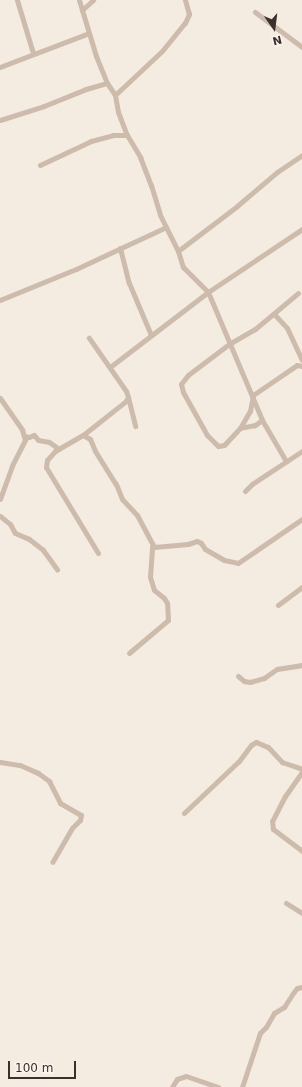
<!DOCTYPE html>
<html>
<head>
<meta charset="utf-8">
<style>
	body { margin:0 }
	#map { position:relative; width:302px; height:1087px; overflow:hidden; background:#f4ebe1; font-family:"DejaVu Sans",sans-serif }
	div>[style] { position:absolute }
	.street>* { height:5px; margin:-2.5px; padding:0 2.5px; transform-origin:2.5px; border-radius:2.5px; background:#cdbbac }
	span { translate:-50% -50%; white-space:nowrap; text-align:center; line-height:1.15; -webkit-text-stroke:3px #fbf5ee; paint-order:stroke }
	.north { position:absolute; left:254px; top:8px; width:40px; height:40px; -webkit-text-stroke:3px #fbf5ee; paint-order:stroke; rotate:166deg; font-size:11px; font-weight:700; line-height:16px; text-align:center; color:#3b302b }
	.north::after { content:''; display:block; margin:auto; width:14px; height:18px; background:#3b302b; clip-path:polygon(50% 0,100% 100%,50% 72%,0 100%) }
	.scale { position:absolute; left:8px; top:1061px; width:68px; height:18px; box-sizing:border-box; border:2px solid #3b302b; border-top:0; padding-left:5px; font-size:12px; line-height:14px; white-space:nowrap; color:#3b302b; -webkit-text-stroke:3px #fbf5ee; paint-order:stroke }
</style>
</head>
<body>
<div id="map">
	<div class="street">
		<i style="left:17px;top:0;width:55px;rotate:73.2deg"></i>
		<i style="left:79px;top:0;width:59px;rotate:73.1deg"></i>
		<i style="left:96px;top:56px;width:29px;rotate:68deg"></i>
		<i style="left:107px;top:83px;width:14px;rotate:56deg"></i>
		<i style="left:115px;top:95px;width:17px;rotate:80deg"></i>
		<i style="left:118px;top:112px;width:25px;rotate:69deg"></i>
		<i style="left:127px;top:135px;width:26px;rotate:59deg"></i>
		<i style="left:140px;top:157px;width:30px;rotate:69deg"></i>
		<i style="left:151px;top:185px;width:31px;rotate:73deg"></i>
		<i style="left:160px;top:215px;width:40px;rotate:63.4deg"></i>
		<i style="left:178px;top:251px;width:17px;rotate:73deg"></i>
		<i style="left:183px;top:267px;width:35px;rotate:45deg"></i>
		<i style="left:208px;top:292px;width:139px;rotate:67.1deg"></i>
		<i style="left:262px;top:420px;width:48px;rotate:59.7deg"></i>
		<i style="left:82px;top:10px;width:15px;rotate:-42deg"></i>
		<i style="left:255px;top:12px;width:59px;rotate:36.7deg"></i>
		<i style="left:0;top:67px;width:95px;rotate:-20.9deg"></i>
		<i style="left:115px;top:95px;width:64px;rotate:-43.1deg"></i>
		<i style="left:162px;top:51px;width:36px;rotate:-51deg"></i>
		<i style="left:185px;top:23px;width:10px;rotate:-66deg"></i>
		<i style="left:189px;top:14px;width:15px;rotate:-106deg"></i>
		<i style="left:0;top:120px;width:46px;rotate:-17.7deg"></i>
		<i style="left:44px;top:106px;width:45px;rotate:-22deg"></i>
		<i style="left:86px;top:89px;width:22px;rotate:-16deg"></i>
		<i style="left:40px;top:165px;width:56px;rotate:-25.2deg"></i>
		<i style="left:91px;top:141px;width:23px;rotate:-15deg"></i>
		<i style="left:113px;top:135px;width:14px"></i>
		<i style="left:120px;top:248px;width:36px;rotate:76deg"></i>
		<i style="left:129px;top:283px;width:56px;rotate:67.1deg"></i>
		<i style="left:178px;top:251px;width:74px;rotate:-37.3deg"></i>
		<i style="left:237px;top:206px;width:52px;rotate:-40.4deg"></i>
		<i style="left:277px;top:172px;width:30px;rotate:-34deg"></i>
		<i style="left:0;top:300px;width:82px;rotate:-22.2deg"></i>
		<i style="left:76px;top:269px;width:99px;rotate:-25deg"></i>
		<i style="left:274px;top:314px;width:19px;rotate:47deg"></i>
		<i style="left:287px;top:328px;width:35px;rotate:65deg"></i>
		<i style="left:110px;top:367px;width:123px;rotate:-37.4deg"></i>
		<i style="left:208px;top:292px;width:113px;rotate:-33.8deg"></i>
		<i style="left:128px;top:397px;width:30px;rotate:76deg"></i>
		<i style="left:0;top:398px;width:39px;rotate:55deg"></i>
		<i style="left:22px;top:430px;width:10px;rotate:73deg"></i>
		<i style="left:25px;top:440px;width:29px;rotate:117deg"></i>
		<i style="left:12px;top:466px;width:35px;rotate:110deg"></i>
		<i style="left:262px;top:420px;width:9px;rotate:144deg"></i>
		<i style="left:255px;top:425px;width:15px;rotate:169deg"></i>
		<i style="left:240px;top:428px;width:23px;rotate:133deg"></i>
		<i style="left:224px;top:445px;width:6px;rotate:171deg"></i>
		<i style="left:218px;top:446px;width:16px;rotate:-135deg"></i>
		<i style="left:207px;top:435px;width:49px;rotate:-119.2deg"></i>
		<i style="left:183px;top:392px;width:8px;rotate:-104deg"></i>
		<i style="left:181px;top:384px;width:11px;rotate:-52deg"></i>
		<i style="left:188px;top:375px;width:51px;rotate:-37.1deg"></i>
		<i style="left:229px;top:344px;width:30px;rotate:-30deg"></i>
		<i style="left:255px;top:329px;width:56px;rotate:-39.9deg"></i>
		<i style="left:240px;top:428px;width:20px;rotate:-60deg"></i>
		<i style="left:250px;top:411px;width:16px;rotate:-79deg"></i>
		<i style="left:253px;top:395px;width:53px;rotate:-34.3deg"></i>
		<i style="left:297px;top:365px;width:5px;rotate:11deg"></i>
		<i style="left:83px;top:435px;width:55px;rotate:-38.3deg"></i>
		<i style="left:126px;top:401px;width:4px;rotate:-63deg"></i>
		<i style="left:128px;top:397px;width:6px;rotate:-108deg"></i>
		<i style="left:126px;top:391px;width:65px;rotate:-124.9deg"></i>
		<i style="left:24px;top:436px;width:5px;rotate:11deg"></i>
		<i style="left:29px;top:437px;width:5px;rotate:-22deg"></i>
		<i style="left:34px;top:435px;width:6px;rotate:51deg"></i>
		<i style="left:38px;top:440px;width:11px;rotate:10deg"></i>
		<i style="left:49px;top:442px;width:12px;rotate:35deg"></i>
		<i style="left:245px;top:491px;width:10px;rotate:-45deg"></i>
		<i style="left:252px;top:484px;width:60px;rotate:-33.4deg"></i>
		<i style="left:0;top:516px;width:13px;rotate:39deg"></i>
		<i style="left:10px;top:524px;width:10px;rotate:61deg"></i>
		<i style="left:15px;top:533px;width:15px;rotate:23deg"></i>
		<i style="left:29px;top:539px;width:18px;rotate:38deg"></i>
		<i style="left:43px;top:550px;width:24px;rotate:54deg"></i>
		<i style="left:98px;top:553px;width:100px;rotate:-121.2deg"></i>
		<i style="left:46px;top:467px;width:7px;rotate:-82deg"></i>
		<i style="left:47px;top:460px;width:12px;rotate:-48deg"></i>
		<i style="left:55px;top:451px;width:32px;rotate:-30deg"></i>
		<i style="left:83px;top:435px;width:8px;rotate:30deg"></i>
		<i style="left:90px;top:439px;width:13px;rotate:67deg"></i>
		<i style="left:95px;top:451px;width:39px;rotate:58deg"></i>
		<i style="left:116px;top:484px;width:16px;rotate:68deg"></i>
		<i style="left:122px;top:499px;width:22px;rotate:47deg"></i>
		<i style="left:137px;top:515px;width:36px;rotate:62deg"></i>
		<i style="left:154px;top:547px;width:34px;rotate:-5deg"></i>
		<i style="left:188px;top:544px;width:9px;rotate:-18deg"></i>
		<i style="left:197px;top:541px;width:4px;rotate:27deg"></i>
		<i style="left:201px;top:543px;width:7px;rotate:56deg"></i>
		<i style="left:205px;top:549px;width:22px;rotate:30deg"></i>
		<i style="left:224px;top:560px;width:14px;rotate:12deg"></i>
		<i style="left:238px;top:563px;width:78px;rotate:-34.5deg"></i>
		<i style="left:278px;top:605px;width:30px;rotate:-37deg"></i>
		<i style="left:129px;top:653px;width:51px;rotate:-40.2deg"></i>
		<i style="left:168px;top:620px;width:17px;rotate:-93deg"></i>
		<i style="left:167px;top:603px;width:6px;rotate:-121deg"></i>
		<i style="left:164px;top:598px;width:13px;rotate:-141deg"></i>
		<i style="left:154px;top:590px;width:14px;rotate:-107deg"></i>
		<i style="left:150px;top:577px;width:31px;rotate:-86deg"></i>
		<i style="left:238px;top:676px;width:8px;rotate:40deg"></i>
		<i style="left:244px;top:681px;width:6px;rotate:9deg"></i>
		<i style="left:250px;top:682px;width:15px;rotate:-16deg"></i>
		<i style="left:264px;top:678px;width:16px;rotate:-35deg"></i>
		<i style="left:277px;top:669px;width:25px;rotate:-9deg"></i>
		<i style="left:0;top:762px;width:20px;rotate:9deg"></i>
		<i style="left:20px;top:765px;width:20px;rotate:24deg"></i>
		<i style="left:38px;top:773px;width:14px;rotate:36deg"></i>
		<i style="left:49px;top:781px;width:25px;rotate:63deg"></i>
		<i style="left:60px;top:803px;width:24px;rotate:30deg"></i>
		<i style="left:81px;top:815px;width:5px;rotate:101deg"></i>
		<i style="left:80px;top:820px;width:11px;rotate:135deg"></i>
		<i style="left:72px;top:828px;width:39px;rotate:120deg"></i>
		<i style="left:302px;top:772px;width:29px;rotate:125deg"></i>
		<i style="left:285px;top:796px;width:28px;rotate:117deg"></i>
		<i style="left:272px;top:821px;width:8px;rotate:83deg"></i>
		<i style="left:273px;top:829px;width:36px;rotate:37deg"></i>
		<i style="left:184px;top:813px;width:76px;rotate:-43.4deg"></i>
		<i style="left:239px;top:761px;width:20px;rotate:-53deg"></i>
		<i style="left:251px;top:745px;width:6px;rotate:-31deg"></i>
		<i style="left:256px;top:742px;width:13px;rotate:23deg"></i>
		<i style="left:268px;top:747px;width:21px;rotate:47deg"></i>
		<i style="left:282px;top:762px;width:21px;rotate:19deg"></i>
		<i style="left:286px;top:903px;width:19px;rotate:32deg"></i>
		<i style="left:172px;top:1087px;width:9px;rotate:-58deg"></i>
		<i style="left:177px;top:1079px;width:9px;rotate:-18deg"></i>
		<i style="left:186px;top:1076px;width:34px;rotate:19deg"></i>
		<i style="left:242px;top:1087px;width:57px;rotate:-71.6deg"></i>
		<i style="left:260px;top:1033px;width:8px;rotate:-45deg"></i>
		<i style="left:266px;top:1027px;width:16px;rotate:-60deg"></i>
		<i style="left:274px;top:1013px;width:12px;rotate:-31deg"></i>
		<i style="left:284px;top:1007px;width:17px;rotate:-57deg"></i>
		<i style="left:293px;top:993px;width:6px;rotate:-51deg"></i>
		<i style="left:297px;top:988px;width:5px;rotate:-11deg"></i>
	</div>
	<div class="north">N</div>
	<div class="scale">100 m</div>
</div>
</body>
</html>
